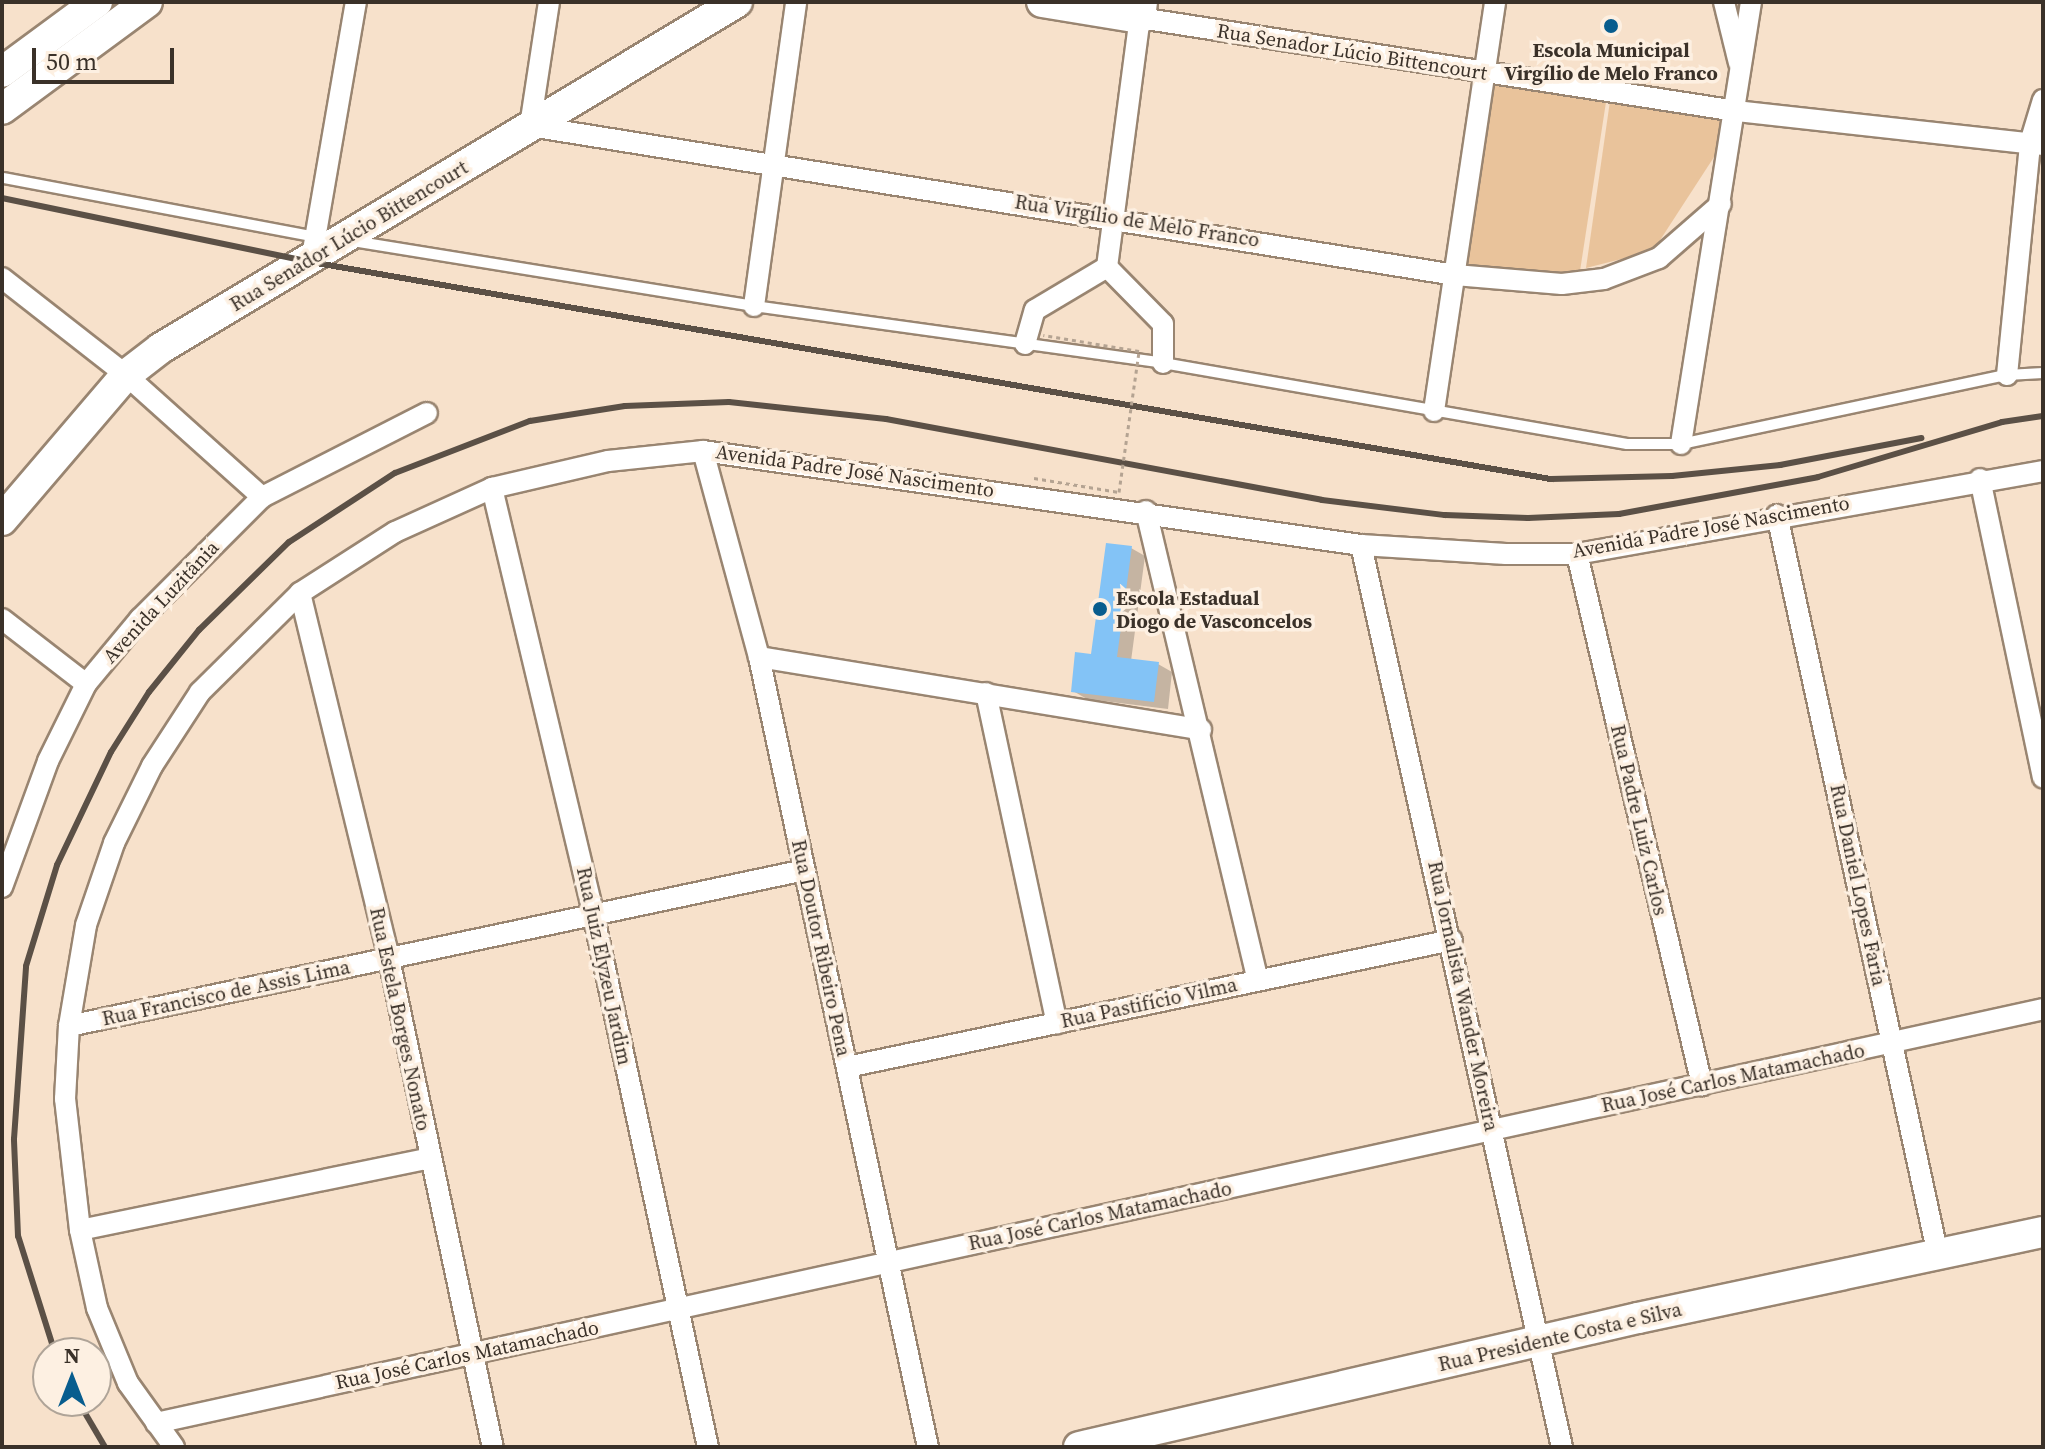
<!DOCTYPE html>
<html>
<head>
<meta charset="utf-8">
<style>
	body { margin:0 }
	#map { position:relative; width:2045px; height:1449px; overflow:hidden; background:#f7e1cb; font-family:"Source Serif 4",serif }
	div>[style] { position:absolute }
	.green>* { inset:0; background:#e9c39b }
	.shadow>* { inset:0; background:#0003 }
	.building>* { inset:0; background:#83c3f6 }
	.roads { filter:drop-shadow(2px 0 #998571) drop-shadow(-2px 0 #998571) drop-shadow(0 2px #998571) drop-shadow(0 -2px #998571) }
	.lane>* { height:10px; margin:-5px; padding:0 5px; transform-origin:5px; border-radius:5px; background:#fff }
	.street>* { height:20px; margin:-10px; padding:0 10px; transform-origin:10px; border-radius:10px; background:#fff }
	.secondary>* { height:30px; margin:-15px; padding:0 15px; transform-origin:15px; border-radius:15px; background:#fff }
	.rail>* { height:6px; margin:-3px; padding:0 3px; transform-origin:3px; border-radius:3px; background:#5b5046 }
	.path-bridge>* { height:3px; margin-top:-1.5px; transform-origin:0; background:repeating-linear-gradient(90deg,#b4a392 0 4px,transparent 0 8px) }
	.dots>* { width:22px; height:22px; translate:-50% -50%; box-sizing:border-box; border:4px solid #fdf0e2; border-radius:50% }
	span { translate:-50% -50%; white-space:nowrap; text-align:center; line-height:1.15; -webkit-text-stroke:7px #fdf0e2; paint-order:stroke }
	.poi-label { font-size:20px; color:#3a3129; font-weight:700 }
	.left { translate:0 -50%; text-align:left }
	.street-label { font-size:20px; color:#3a3129 }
	.frame { position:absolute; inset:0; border:4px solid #3a3129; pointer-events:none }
	.north { position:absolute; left:32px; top:1337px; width:80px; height:80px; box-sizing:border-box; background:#fdf0e2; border:2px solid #afa498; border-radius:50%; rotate:0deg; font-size:22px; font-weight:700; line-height:32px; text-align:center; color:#3a3129 }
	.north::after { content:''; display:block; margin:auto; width:28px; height:36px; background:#085d8e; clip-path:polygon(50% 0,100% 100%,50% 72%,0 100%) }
	.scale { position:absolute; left:32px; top:48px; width:142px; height:36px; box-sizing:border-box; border:4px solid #3a3129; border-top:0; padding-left:10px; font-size:24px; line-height:28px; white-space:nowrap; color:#3a3129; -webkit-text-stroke:6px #fdf0e2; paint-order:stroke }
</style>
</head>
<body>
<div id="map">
	<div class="green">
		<i style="clip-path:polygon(1494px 85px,1606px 102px,1580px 271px,1566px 277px,1462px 269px)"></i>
		<i style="clip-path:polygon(1610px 101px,1727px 115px,1727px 137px,1653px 251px,1586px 268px)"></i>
	</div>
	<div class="shadow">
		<i style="clip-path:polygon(1131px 548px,1145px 556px,1131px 661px,1158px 664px,1172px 672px,1168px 709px,1087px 699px,1073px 691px,1093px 656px)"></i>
	</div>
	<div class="building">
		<i style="clip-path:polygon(1106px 543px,1132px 546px,1117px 657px,1159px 662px,1154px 702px,1071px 692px,1075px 652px,1091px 654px)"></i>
	</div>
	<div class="roads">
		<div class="lane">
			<i style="left:4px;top:178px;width:319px;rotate:10.7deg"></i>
			<i style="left:353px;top:241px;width:406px;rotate:9.2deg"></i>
			<i style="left:754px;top:306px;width:413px;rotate:7.9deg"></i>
			<i style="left:1163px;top:363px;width:471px;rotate:9.9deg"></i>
			<i style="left:1627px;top:444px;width:54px"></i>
			<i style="left:1681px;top:444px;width:333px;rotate:-12deg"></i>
			<i style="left:2007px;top:375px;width:36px;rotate:-3deg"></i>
		</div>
		<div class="street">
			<i style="left:549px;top:2px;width:125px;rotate:98.7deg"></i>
			<i style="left:530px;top:126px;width:937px;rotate:9.15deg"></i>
			<i style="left:1455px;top:275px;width:107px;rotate:4.8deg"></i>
			<i style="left:1562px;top:284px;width:42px;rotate:-6.8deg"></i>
			<i style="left:1604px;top:279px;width:59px;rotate:-20.9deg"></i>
			<i style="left:1659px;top:258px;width:82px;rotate:-41.1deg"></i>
			<i style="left:1724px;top:2px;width:63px;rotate:76.2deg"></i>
			<i style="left:311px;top:262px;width:264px;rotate:-80.2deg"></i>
			<i style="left:1107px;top:267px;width:251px;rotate:-82.5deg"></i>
			<i style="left:1140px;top:18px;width:603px;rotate:8.87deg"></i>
			<i style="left:1736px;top:111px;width:309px;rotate:6.3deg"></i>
			<i style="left:1107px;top:267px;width:80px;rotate:45.5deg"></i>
			<i style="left:1163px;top:324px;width:39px;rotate:90deg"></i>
			<i style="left:2px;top:278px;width:157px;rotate:38deg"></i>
			<i style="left:126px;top:375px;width:183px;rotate:41.9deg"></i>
			<i style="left:754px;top:306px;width:307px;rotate:-82.1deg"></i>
			<i style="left:1025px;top:344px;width:35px;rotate:-74deg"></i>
			<i style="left:1035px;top:310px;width:84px;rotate:-30.8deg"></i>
			<i style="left:2007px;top:375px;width:233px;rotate:-84.3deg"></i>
			<i style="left:2030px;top:143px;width:45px;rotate:-73.2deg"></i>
			<i style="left:1434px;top:411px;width:414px;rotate:-81.5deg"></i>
			<i style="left:1681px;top:444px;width:448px;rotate:-81deg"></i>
			<i style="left:703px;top:451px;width:213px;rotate:74.8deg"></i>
			<i style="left:759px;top:657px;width:808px;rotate:77.93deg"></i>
			<i style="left:1980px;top:479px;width:305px;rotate:78.1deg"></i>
			<i style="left:492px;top:488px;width:437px;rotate:76.6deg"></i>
			<i style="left:593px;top:913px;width:546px;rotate:77.85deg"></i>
			<i style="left:1146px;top:511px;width:482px;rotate:76.6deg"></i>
			<i style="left:1777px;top:515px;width:757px;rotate:77.73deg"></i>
			<i style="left:1361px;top:545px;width:924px;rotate:77.44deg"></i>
			<i style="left:1577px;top:554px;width:546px;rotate:76.75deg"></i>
			<i style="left:300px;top:593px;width:377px;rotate:76.3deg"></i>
			<i style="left:389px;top:959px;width:499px;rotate:78deg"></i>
			<i style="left:2px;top:619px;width:106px;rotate:37.7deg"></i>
			<i style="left:759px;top:657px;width:448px;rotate:9.3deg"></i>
			<i style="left:986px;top:693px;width:338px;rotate:77.9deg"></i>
			<i style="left:2px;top:887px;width:134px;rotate:-69.9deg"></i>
			<i style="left:48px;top:761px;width:86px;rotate:-63.7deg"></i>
			<i style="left:86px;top:684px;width:85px;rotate:-50.3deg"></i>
			<i style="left:140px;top:619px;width:173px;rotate:-45deg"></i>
			<i style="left:262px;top:497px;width:185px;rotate:-27deg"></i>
			<i style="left:69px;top:1026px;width:752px;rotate:-11.97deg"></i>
			<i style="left:847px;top:1067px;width:618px;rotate:-11.86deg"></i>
			<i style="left:80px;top:1230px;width:357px;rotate:-11.6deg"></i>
			<i style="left:156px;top:1423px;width:1932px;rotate:-12.37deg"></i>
			<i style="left:174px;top:1447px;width:79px;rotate:-125.7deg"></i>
			<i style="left:128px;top:1383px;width:81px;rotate:-112.5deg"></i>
			<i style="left:97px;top:1308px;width:80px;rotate:-102.3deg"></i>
			<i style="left:80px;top:1230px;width:132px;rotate:-96.5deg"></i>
			<i style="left:65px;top:1099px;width:73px;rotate:-86.9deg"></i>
			<i style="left:69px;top:1026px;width:102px;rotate:-80.4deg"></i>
			<i style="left:86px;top:925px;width:87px;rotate:-71.1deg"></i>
			<i style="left:114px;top:843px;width:86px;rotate:-63.7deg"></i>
			<i style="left:152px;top:766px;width:88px;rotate:-57deg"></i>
			<i style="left:200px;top:692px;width:141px;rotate:-44.7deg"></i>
			<i style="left:300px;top:593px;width:113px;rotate:-32.7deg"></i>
			<i style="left:395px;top:532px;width:107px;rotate:-24.4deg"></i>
			<i style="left:492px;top:488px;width:119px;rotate:-13.1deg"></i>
			<i style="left:608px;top:461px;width:96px;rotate:-6deg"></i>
			<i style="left:703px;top:451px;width:665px;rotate:8.13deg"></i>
			<i style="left:1361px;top:545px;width:145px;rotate:3.6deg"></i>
			<i style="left:1506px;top:554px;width:71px"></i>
			<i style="left:1577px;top:554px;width:473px;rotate:-10.1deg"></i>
		</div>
		<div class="secondary">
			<i style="left:1042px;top:2px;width:99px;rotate:9.3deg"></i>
			<i style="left:1140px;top:18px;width:16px;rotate:-83deg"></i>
			<i style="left:2px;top:72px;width:118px;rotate:-36.4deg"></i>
			<i style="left:2px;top:109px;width:180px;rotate:-36.4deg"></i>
			<i style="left:2px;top:520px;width:191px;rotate:-49.5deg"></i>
			<i style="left:126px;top:375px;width:44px;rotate:-37.6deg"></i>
			<i style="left:161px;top:348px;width:672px;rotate:-30.99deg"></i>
			<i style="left:1079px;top:1447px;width:574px;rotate:-12.99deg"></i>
			<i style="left:1638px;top:1318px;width:414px;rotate:-12deg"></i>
		</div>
	</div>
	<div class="rail">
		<i style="left:2px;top:198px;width:316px;rotate:11.7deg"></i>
		<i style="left:311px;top:262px;width:1259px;rotate:9.93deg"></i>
		<i style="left:1551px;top:479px;width:121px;rotate:-1.4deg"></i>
		<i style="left:1672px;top:476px;width:109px;rotate:-5.8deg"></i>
		<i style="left:1780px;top:465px;width:144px;rotate:-10.8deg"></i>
		<i style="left:55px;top:1353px;width:123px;rotate:-107.5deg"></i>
		<i style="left:18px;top:1236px;width:97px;rotate:-92.4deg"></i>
		<i style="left:14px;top:1139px;width:173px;rotate:-86deg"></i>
		<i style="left:26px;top:966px;width:106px;rotate:-72.9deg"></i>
		<i style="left:57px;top:865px;width:125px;rotate:-64.5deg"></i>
		<i style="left:111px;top:752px;width:71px;rotate:-57.7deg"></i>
		<i style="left:149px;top:692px;width:80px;rotate:-51.1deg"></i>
		<i style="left:199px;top:630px;width:126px;rotate:-44.4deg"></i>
		<i style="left:289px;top:542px;width:126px;rotate:-33.1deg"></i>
		<i style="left:395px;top:473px;width:145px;rotate:-21.1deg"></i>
		<i style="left:530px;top:421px;width:96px;rotate:-9deg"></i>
		<i style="left:625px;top:406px;width:104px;rotate:-2.2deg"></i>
		<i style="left:729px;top:402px;width:158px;rotate:6.2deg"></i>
		<i style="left:886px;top:419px;width:443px;rotate:10.5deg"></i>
		<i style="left:1322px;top:500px;width:124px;rotate:7deg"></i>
		<i style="left:1445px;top:515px;width:83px;rotate:2.1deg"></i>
		<i style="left:1528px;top:518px;width:91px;rotate:-2.5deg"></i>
		<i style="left:1619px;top:514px;width:202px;rotate:-10.5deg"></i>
		<i style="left:1818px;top:477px;width:192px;rotate:-16.6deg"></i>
		<i style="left:2002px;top:422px;width:41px;rotate:-8.3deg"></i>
		<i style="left:78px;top:1401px;width:53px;rotate:59.6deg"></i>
	</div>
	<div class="path-bridge">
		<i style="left:1034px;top:478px;width:86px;rotate:9.4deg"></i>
		<i style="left:1119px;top:492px;width:142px;rotate:-81.9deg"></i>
		<i style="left:1139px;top:351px;width:97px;rotate:-170.5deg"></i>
	</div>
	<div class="dots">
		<i style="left:1611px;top:26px;background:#085d8e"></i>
		<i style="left:1100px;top:609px;background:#085d8e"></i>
	</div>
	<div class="poi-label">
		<span style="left:1611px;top:62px">Escola Municipal<br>Virgílio de Melo Franco</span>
		<span class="left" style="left:1116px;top:610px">Escola Estadual<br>Diogo de Vasconcelos</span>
	</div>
	<div class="street-label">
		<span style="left:1352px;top:52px;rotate:9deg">Rua Senador Lúcio Bittencourt</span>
		<span style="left:1137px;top:221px;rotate:9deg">Rua Virgílio de Melo Franco</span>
		<span style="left:349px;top:236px;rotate:-31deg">Rua Senador Lúcio Bittencourt</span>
		<span style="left:855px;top:471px;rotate:8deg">Avenida Padre José Nascimento</span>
		<span style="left:1711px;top:527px;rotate:-10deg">Avenida Padre José Nascimento</span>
		<span style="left:161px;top:602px;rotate:-47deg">Avenida Luzitânia</span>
		<span style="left:1639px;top:820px;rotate:77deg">Rua Padre Luiz Carlos</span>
		<span style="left:1858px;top:885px;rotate:78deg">Rua Daniel Lopes Faria</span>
		<span style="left:821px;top:948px;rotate:78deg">Rua Doutor Ribeiro Pena</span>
		<span style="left:604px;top:966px;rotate:78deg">Rua Juiz Elyzeu Jardim</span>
		<span style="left:226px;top:993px;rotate:-12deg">Rua Francisco de Assis Lima</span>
		<span style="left:1463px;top:996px;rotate:78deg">Rua Jornalista Wander Moreira</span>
		<span style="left:1149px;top:1003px;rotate:-12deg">Rua Pastifício Vilma</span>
		<span style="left:400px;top:1019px;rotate:78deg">Rua Estela Borges Nonato</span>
		<span style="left:1733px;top:1078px;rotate:-12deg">Rua José Carlos Matamachado</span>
		<span style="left:1100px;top:1216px;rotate:-12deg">Rua José Carlos Matamachado</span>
		<span style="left:1560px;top:1337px;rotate:-13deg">Rua Presidente Costa e Silva</span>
		<span style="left:467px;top:1355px;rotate:-12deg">Rua José Carlos Matamachado</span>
	</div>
	<div class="frame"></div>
	<div class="north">N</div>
	<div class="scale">50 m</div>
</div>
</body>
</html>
